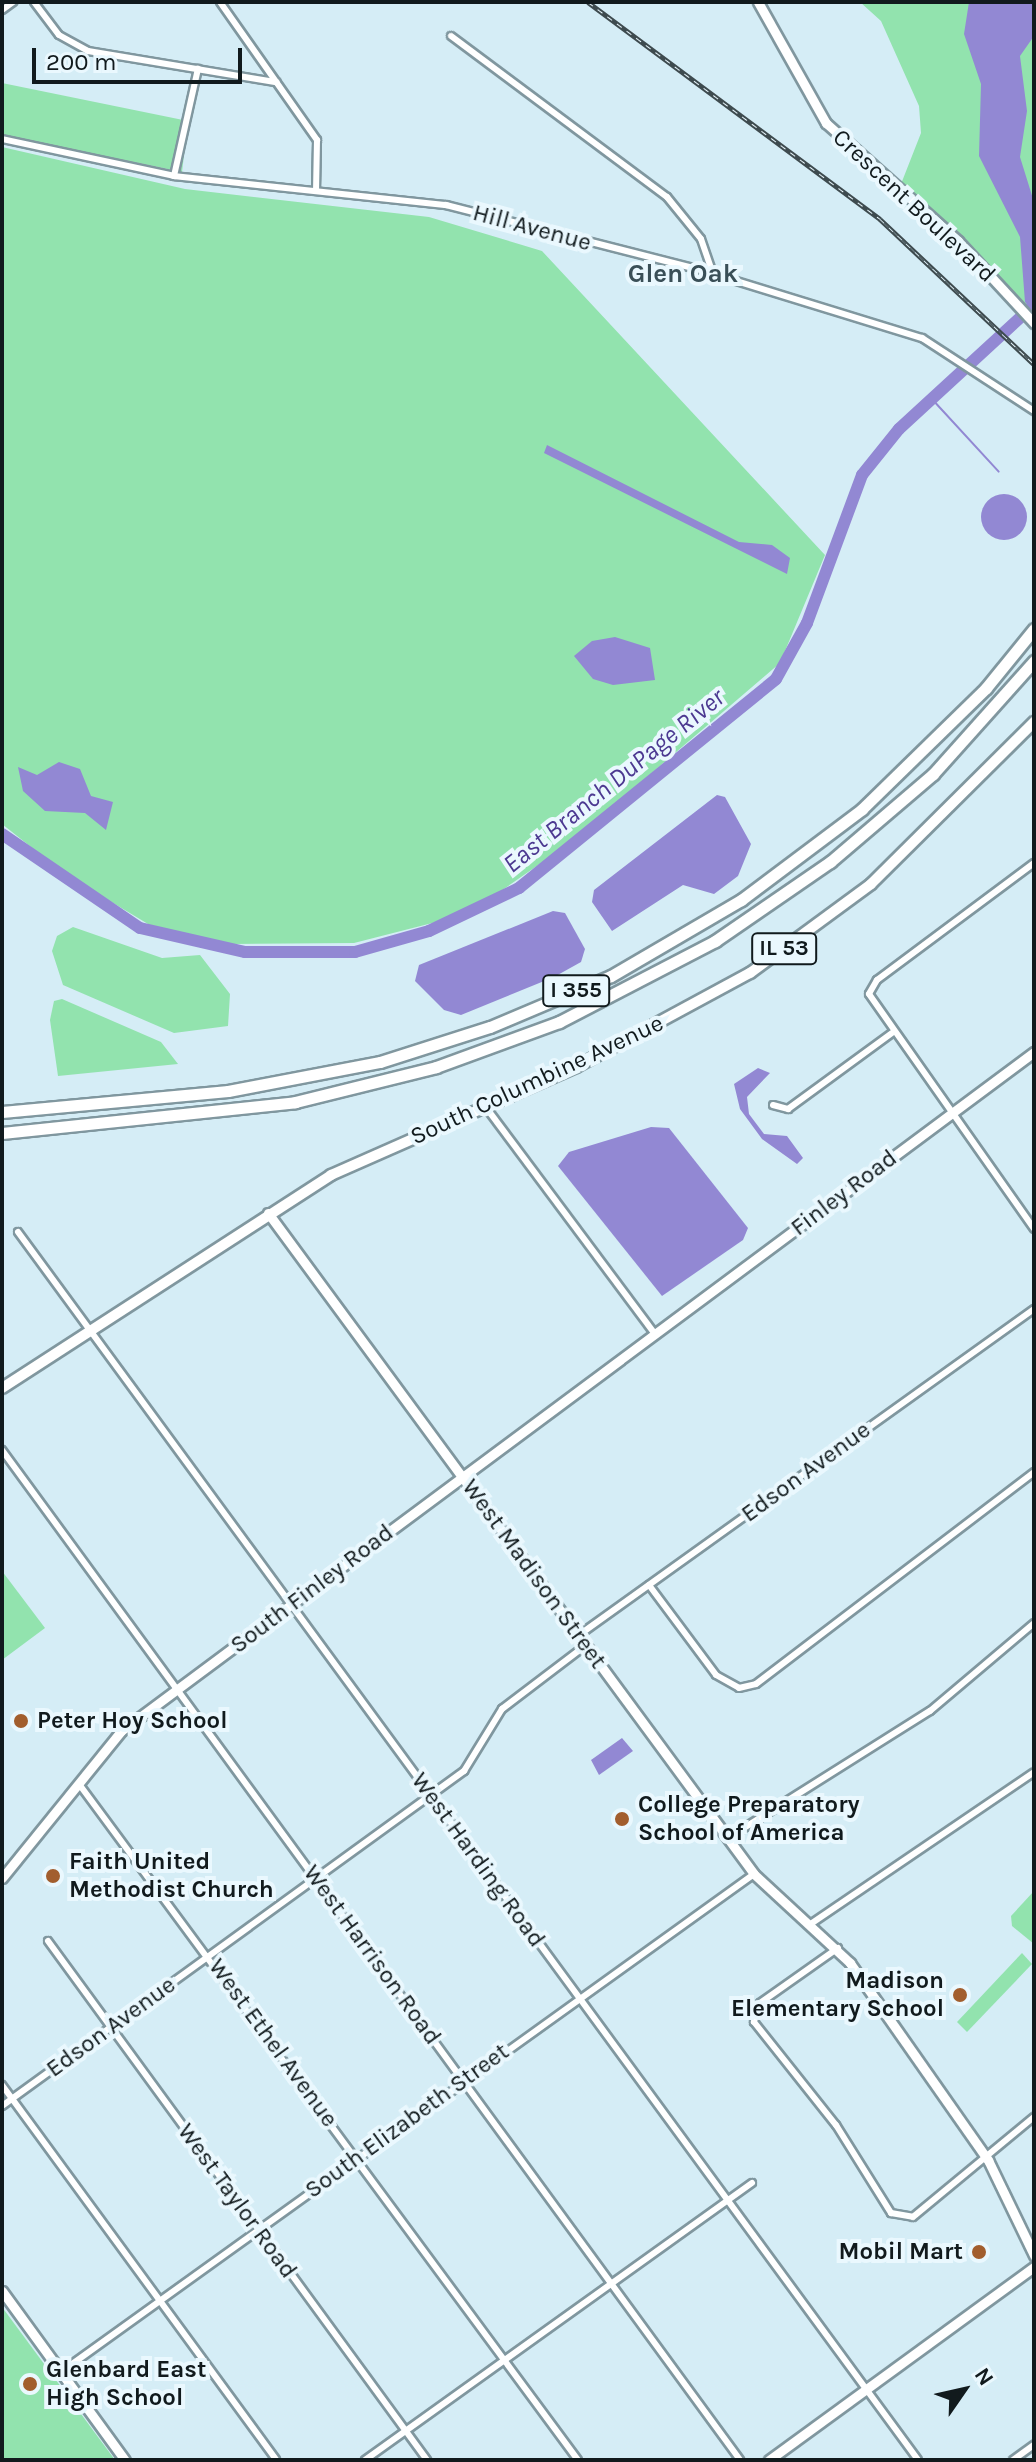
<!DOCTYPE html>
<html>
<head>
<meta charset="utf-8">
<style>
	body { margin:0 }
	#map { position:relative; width:1036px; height:2462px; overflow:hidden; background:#d5edf6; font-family:Karla,sans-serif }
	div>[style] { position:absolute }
	.green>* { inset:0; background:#92e3ae }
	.water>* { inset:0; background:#9288d3 }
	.round { border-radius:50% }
	.stream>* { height:2px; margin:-1px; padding:0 1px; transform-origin:1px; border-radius:1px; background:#9288d3 }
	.river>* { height:12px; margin:-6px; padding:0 6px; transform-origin:6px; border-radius:6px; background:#9288d3 }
	.roads { filter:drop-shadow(2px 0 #80979f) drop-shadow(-2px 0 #80979f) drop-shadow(0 2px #80979f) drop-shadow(0 -2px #80979f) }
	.street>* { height:6px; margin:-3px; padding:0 3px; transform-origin:3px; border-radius:3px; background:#fff }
	.secondary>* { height:9px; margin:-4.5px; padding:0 4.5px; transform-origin:4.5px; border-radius:4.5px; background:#fff }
	.primary>* { height:10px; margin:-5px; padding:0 5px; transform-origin:5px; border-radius:5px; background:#fff }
	.highway>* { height:11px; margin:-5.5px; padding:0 5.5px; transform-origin:5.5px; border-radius:5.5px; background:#fff }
	.rail>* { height:5px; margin-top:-2.5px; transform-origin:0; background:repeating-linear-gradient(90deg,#eaf8fe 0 6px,#3e4b4f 0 12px); box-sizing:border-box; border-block:2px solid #3e4b4f }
	.dots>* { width:22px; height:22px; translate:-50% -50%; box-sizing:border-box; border:4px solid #eaf8fe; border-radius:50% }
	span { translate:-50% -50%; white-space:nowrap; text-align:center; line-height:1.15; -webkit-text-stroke:8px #eaf8fe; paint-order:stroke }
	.shield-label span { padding:2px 6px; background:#eaf8fe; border:2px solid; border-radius:6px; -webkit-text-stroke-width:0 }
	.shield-label { font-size:22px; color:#111a1d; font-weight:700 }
	.street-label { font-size:24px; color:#111a1d }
	.poi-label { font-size:24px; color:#111a1d; font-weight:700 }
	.left { translate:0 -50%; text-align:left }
	.right { translate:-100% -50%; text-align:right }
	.neighbourhood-label { font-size:26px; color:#3a4f57; font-weight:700 }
	.water-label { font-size:26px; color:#4c3991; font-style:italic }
	.frame { position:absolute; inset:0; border:4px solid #111a1d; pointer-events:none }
	.north { position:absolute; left:924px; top:2350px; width:80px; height:80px; -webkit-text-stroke:6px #eaf8fe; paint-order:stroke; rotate:56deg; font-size:22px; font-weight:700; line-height:32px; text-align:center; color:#111a1d }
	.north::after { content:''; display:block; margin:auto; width:28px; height:36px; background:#111a1d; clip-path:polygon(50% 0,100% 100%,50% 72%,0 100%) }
	.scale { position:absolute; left:32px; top:48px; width:210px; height:36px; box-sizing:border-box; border:4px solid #111a1d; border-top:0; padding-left:10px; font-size:24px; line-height:28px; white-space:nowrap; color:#111a1d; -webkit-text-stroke:6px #eaf8fe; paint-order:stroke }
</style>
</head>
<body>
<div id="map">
	<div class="green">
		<i style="clip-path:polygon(860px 2px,1034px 2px,1034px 313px,901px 184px,921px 133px,919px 106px,881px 21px)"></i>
		<i style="clip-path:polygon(2px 83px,188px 121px,182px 172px,2px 135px)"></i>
		<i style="clip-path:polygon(2px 147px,185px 189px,429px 217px,542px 251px,825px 555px,780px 663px,570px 843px,488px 900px,444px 920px,354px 943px,232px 944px,153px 927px,65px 874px,2px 824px)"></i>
		<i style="clip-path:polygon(73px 927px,162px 958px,200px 955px,230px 994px,228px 1026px,174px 1033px,63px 985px,52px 951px,57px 936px)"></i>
		<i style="clip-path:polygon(62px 999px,161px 1042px,178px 1064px,58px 1076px,50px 1020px,54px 1001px)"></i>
		<i style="clip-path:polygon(2px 1571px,45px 1628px,2px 1660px)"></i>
		<i style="clip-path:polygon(1034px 1891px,1034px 1944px,1012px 1926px,1011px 1916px)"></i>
		<i style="clip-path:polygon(1022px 1953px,1032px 1964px,967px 2032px,957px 2022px)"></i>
		<i style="clip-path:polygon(2px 2307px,115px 2460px,2px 2460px)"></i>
	</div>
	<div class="water">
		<i style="clip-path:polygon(969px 2px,1034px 2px,1034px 36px,1020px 56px,1027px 111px,1020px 157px,1034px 202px,1034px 312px,1025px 302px,1020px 237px,979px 156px,981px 84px,964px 34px)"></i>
		<i style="clip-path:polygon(547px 445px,739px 542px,772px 545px,790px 558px,787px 574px,544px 453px)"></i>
		<i class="round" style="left:981px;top:494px;width:46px;height:46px"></i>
		<i style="clip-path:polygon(615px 637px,650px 648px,655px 680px,613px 685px,593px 679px,574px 656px,592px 641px)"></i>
		<i style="clip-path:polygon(59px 762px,80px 769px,91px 796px,113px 802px,106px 830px,85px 813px,45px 811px,23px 791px,18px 767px,37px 775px)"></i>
		<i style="clip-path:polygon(717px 795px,725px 797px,751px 844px,738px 876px,714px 894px,683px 885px,612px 931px,592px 902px,594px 890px)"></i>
		<i style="clip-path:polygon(553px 911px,565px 913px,585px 949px,581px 962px,554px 977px,461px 1015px,444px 1010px,415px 981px,419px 965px)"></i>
		<i style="clip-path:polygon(758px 1068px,770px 1073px,747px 1097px,749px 1114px,764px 1134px,787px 1136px,803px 1158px,797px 1164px,762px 1139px,740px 1109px,734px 1084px)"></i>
		<i style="clip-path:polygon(651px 1127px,669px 1128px,748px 1228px,743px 1240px,662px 1296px,558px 1166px,569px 1152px)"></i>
		<i style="clip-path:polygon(622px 1738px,633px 1751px,599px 1775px,591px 1760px)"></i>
	</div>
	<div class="stream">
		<i style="left:931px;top:398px;width:100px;rotate:47.4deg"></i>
	</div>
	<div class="river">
		<i style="left:2px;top:834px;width:167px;rotate:34.3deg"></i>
		<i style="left:140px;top:928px;width:108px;rotate:12.9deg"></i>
		<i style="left:245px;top:952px;width:110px"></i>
		<i style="left:355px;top:952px;width:77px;rotate:-15.8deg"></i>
		<i style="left:429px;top:931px;width:100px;rotate:-25.5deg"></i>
		<i style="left:519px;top:888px;width:331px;rotate:-39.1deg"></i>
		<i style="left:776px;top:679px;width:64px;rotate:-61deg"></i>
		<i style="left:807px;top:623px;width:158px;rotate:-69.6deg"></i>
		<i style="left:862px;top:475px;width:59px;rotate:-51.2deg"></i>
		<i style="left:899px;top:429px;width:183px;rotate:-42.6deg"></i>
	</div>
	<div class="roads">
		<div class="street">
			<i style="left:34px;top:2px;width:41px;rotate:52.9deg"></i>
			<i style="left:59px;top:35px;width:33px;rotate:29deg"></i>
			<i style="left:88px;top:51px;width:191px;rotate:9.4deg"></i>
			<i style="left:220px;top:2px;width:169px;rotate:54.9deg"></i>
			<i style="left:317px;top:140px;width:51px;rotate:91.1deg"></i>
			<i style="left:2px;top:10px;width:14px;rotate:-36deg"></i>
			<i style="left:451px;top:36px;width:269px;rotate:36.7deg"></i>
			<i style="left:667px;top:197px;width:54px;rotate:51deg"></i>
			<i style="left:701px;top:239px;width:37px;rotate:71deg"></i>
			<i style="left:2px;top:139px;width:176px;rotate:12.1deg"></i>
			<i style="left:174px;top:176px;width:274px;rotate:6.1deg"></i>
			<i style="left:446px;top:205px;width:256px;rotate:14.3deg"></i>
			<i style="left:694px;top:268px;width:239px;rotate:17.1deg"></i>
			<i style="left:922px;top:338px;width:134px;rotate:33.1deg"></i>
			<i style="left:174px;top:176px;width:110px;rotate:-77.4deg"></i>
			<i style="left:1034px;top:863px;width:196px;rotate:143.3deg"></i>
			<i style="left:877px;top:980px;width:16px;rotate:120deg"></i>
			<i style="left:869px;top:994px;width:287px;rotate:54.9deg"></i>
			<i style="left:773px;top:1105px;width:16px;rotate:15deg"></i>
			<i style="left:788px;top:1109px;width:129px;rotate:-36.2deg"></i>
			<i style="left:485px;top:1106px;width:284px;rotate:53.3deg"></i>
			<i style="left:18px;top:1232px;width:1522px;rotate:53.76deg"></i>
			<i style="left:2px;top:1450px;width:1251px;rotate:53.84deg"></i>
			<i style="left:649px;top:1585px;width:112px;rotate:53.3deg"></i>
			<i style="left:716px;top:1675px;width:26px;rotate:29deg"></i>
			<i style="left:739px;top:1688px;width:17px;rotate:-13deg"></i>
			<i style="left:756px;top:1684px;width:350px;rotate:-37.3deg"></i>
			<i style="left:579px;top:1635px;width:560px;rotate:-35.62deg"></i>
			<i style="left:79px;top:1784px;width:840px;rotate:53.57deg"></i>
			<i style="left:728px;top:1838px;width:239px;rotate:-32.2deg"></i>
			<i style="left:930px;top:1711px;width:136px;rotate:-40.2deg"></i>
			<i style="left:812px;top:1923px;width:268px;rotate:-34.2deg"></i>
			<i style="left:48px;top:1941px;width:643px;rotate:53.86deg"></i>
			<i style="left:838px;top:1948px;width:95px;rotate:144.8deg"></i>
			<i style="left:760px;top:2003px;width:20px;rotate:108deg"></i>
			<i style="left:754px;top:2022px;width:132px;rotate:51.5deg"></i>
			<i style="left:836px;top:2125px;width:104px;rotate:58deg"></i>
			<i style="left:891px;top:2213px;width:22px;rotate:10deg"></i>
			<i style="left:913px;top:2217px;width:157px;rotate:-39.6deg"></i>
			<i style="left:2px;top:2085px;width:464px;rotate:53.8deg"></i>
			<i style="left:2px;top:2106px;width:571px;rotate:-35.95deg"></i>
			<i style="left:464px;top:1771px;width:73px;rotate:-58.5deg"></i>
			<i style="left:502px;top:1709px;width:106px;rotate:-37.3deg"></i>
			<i style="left:61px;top:2372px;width:853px;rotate:-35.7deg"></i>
			<i style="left:365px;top:2460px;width:476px;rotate:-35.6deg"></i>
			<i style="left:1013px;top:2460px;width:26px;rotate:-36deg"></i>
		</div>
		<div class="secondary">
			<i style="left:758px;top:2px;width:139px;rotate:60.7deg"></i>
			<i style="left:826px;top:123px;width:177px;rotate:41.8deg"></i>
			<i style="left:958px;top:241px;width:112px;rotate:47.2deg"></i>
			<i style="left:268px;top:1213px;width:820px;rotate:53.67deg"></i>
			<i style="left:754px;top:1874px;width:131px;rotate:42.8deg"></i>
			<i style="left:850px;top:1963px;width:241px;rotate:55deg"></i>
			<i style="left:988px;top:2160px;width:106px;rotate:64.2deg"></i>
			<i style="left:2px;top:1878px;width:189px;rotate:-51deg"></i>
			<i style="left:121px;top:1731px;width:1138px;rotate:-36.64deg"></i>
			<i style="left:2px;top:2291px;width:209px;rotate:54deg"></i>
			<i style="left:769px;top:2460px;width:328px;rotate:-36.1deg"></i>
		</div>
		<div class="primary">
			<i style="left:2px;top:1388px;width:392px;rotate:-32.9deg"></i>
			<i style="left:331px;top:1175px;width:268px;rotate:-23.8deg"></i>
			<i style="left:576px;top:1067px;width:198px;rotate:-28.4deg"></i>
			<i style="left:750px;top:973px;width:150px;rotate:-36.3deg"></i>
			<i style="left:871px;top:884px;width:230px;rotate:-44.8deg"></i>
		</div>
		<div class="highway">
			<i style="left:2px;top:1112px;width:227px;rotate:-5.3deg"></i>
			<i style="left:228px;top:1091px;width:155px;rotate:-10.8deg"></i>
			<i style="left:380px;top:1062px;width:115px;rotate:-17.7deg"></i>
			<i style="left:490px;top:1027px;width:131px;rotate:-22.9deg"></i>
			<i style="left:611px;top:976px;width:151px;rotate:-30.3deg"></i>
			<i style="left:741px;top:900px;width:151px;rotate:-36.9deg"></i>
			<i style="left:862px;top:809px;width:173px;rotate:-44.3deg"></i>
			<i style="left:986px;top:688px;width:76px;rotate:-50.9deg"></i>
			<i style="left:2px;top:1133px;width:295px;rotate:-6deg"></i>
			<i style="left:295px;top:1102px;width:145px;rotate:-13.9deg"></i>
			<i style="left:436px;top:1067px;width:131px;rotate:-20.1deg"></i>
			<i style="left:559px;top:1022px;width:176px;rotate:-27.4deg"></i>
			<i style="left:715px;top:941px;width:140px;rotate:-34.5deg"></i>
			<i style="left:830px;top:862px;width:135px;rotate:-40.5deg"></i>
			<i style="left:933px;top:774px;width:152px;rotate:-48.2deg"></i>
		</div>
	</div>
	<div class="rail">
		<i style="left:588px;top:2px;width:364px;rotate:36.6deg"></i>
		<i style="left:880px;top:219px;width:212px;rotate:43.3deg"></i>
	</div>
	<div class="dots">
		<i style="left:21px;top:1721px;background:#a25e2e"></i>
		<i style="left:622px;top:1819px;background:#a25e2e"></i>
		<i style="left:53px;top:1876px;background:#a25e2e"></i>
		<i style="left:960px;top:1995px;background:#a25e2e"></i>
		<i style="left:979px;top:2252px;background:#a25e2e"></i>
		<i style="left:30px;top:2384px;background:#a25e2e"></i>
	</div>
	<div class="shield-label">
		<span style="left:784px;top:949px">IL 53</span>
		<span style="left:576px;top:991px">I 355</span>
	</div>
	<div class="street-label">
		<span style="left:914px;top:206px;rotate:43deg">Crescent Boulevard</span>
		<span style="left:532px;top:228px;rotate:15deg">Hill Avenue</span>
		<span style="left:537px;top:1080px;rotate:-25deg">South Columbine Avenue</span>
		<span style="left:844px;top:1193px;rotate:-37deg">Finley Road</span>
		<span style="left:806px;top:1472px;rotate:-36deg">Edson Avenue</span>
		<span style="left:534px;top:1574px;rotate:54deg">West Madison Street</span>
		<span style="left:312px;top:1589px;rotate:-37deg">South Finley Road</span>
		<span style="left:478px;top:1860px;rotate:54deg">West Harding Road</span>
		<span style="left:372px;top:1955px;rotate:54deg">West Harrison Road</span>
		<span style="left:111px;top:2027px;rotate:-36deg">Edson Avenue</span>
		<span style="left:273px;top:2043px;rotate:54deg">West Ethel Avenue</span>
		<span style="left:407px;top:2121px;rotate:-36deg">South Elizabeth Street</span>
		<span style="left:237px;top:2201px;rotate:54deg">West Taylor Road</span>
	</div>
	<div class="poi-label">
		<span class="left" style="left:37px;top:1721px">Peter Hoy School</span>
		<span class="left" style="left:638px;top:1819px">College Preparatory<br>School of America</span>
		<span class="left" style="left:69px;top:1876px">Faith United<br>Methodist Church</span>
		<span class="right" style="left:944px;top:1995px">Madison<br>Elementary School</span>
		<span class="right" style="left:963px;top:2252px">Mobil Mart</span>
		<span class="left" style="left:46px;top:2384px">Glenbard East<br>High School</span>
	</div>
	<div class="neighbourhood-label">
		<span style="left:683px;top:274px">Glen Oak</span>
	</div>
	<div class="water-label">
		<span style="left:614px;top:781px;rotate:-39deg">East Branch DuPage River</span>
	</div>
	<div class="frame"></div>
	<div class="north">N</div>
	<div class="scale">200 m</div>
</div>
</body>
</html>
